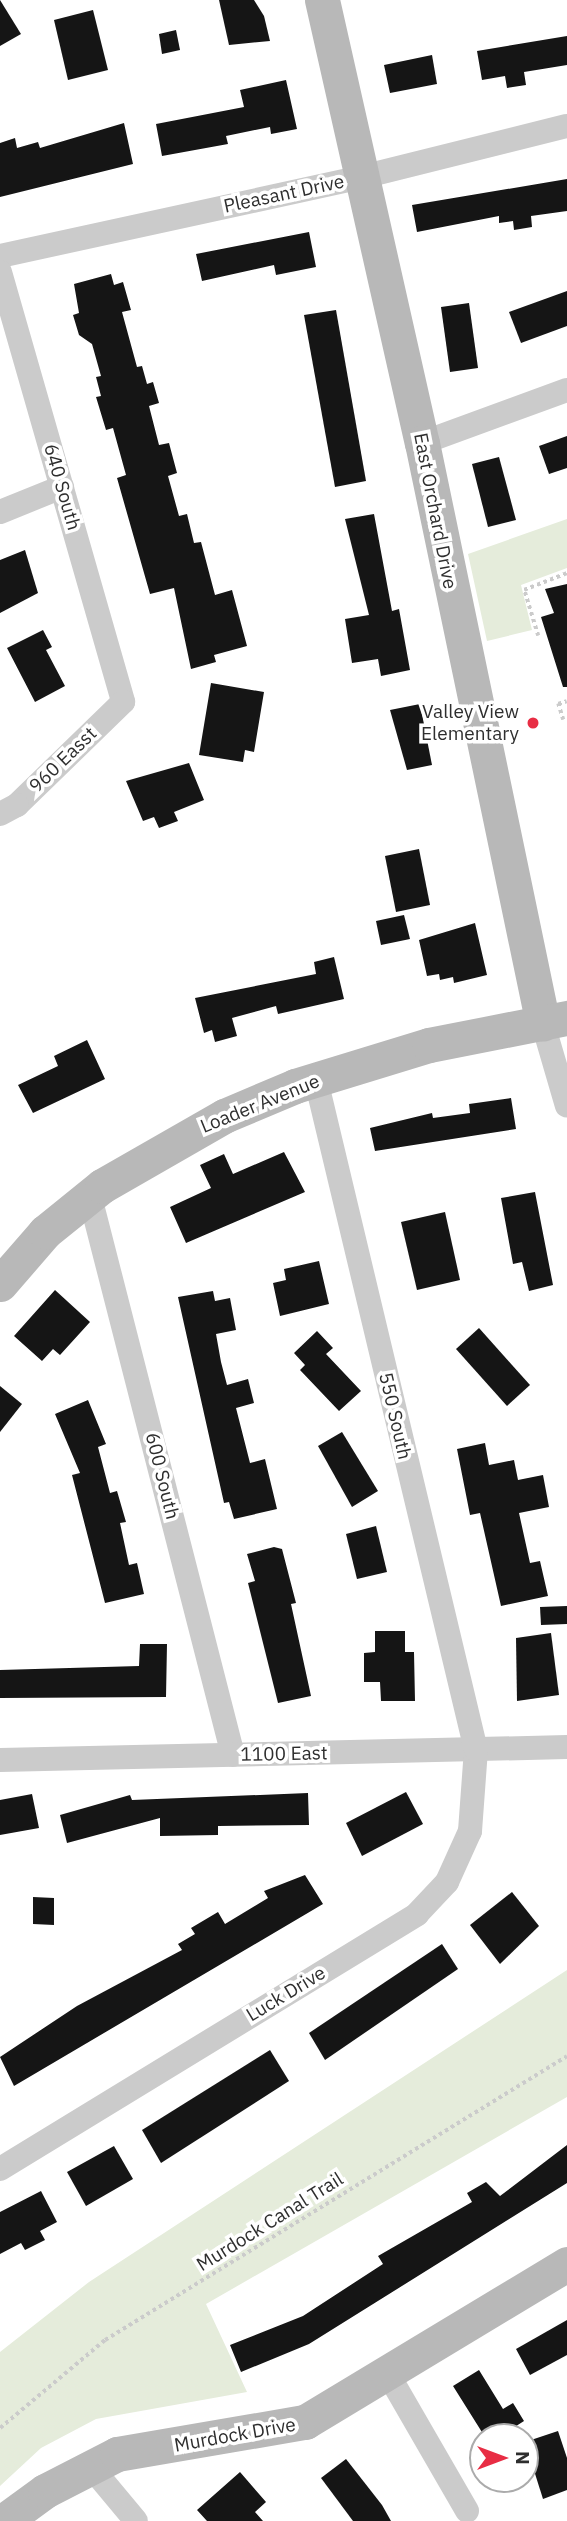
<!DOCTYPE html>
<html>
<head>
<meta charset="utf-8">
<style>
	body { margin:0 }
	#map { position:relative; width:567px; height:2521px; overflow:hidden; background:#fff; font-family:"IBM Plex Sans",sans-serif }
	div>[style] { position:absolute }
	.green>* { inset:0; background:#e5ecdb }
	.building>* { inset:0; background:#151515 }
	.path>* { height:3.5px; margin-top:-1.75px; transform-origin:0; background:repeating-linear-gradient(90deg,#cbcbcb 0 3.5px,transparent 0 7px) }
	.street>* { height:24px; margin:-12px; padding:0 12px; transform-origin:12px; border-radius:12px; background:#cbcbcb }
	.secondary>* { height:35px; margin:-17.5px; padding:0 17.5px; transform-origin:17.5px; border-radius:17.5px; background:#b8b8b8 }
	.dots>* { width:19px; height:19px; translate:-50% -50%; box-sizing:border-box; border:4px solid #fff; border-radius:50% }
	span { translate:-50% -50%; white-space:nowrap; text-align:center; line-height:1.15; -webkit-text-stroke:7px #fff; paint-order:stroke }
	.street-label { font-size:19px; color:#2e2e2e }
	.poi-label { font-size:19px; color:#2e2e2e }
	.right { translate:-100% -50%; text-align:right }
	.north { position:absolute; left:469px; top:2423px; width:70px; height:70px; box-sizing:border-box; background:#fff; border:2px solid #ababab; border-radius:50%; rotate:90deg; font-size:19px; font-weight:700; line-height:28px; text-align:center; color:#2e2e2e }
	.north::after { content:''; display:block; margin:auto; width:24px; height:32px; background:#e82d44; clip-path:polygon(50% 0,100% 100%,50% 72%,0 100%) }
</style>
</head>
<body>
<div id="map">
	<div class="green">
		<i style="clip-path:polygon(567px 519px,567px 568px,521px 585px,532px 630px,487px 641px,468px 554px)"></i>
		<i style="clip-path:polygon(567px 1970px,567px 2097px,206px 2304px,247px 2392px,96px 2419px,41px 2448px,0 2486px,0 2352px,89px 2282px)"></i>
	</div>
	<div class="building">
		<i style="clip-path:polygon(0 0,21px 34px,0 46px)"></i>
		<i style="clip-path:polygon(219px 0,254px 0,264px 16px,270px 41px,229px 45px)"></i>
		<i style="clip-path:polygon(93px 10px,108px 70px,68px 80px,54px 20px)"></i>
		<i style="clip-path:polygon(176px 30px,180px 50px,162px 54px,159px 34px)"></i>
		<i style="clip-path:polygon(567px 36px,567px 65px,524px 72px,526px 85px,507px 88px,505px 76px,482px 80px,477px 51px)"></i>
		<i style="clip-path:polygon(432px 55px,437px 84px,390px 93px,384px 65px)"></i>
		<i style="clip-path:polygon(286px 80px,297px 129px,271px 134px,270px 127px,226px 136px,228px 144px,162px 156px,156px 124px,244px 107px,240px 90px)"></i>
		<i style="clip-path:polygon(124px 123px,133px 164px,0 197px,0 143px,15px 138px,17px 148px,38px 142px,40px 148px)"></i>
		<i style="clip-path:polygon(567px 179px,567px 211px,531px 216px,532px 227px,514px 230px,513px 221px,499px 223px,499px 216px,417px 232px,412px 205px)"></i>
		<i style="clip-path:polygon(309px 232px,316px 267px,276px 275px,274px 265px,202px 281px,196px 254px)"></i>
		<i style="clip-path:polygon(111px 274px,114px 285px,123px 282px,131px 310px,122px 312px,137px 367px,142px 366px,147px 384px,153px 382px,159px 403px,149px 406px,159px 445px,169px 443px,177px 473px,168px 476px,179px 516px,187px 514px,194px 543px,201px 542px,215px 595px,232px 590px,247px 646px,214px 655px,216px 662px,191px 669px,174px 588px,150px 594px,117px 478px,126px 475px,113px 428px,106px 430px,96px 397px,101px 396px,96px 377px,101px 376px,92px 344px,79px 335px,73px 315px,79px 313px,74px 284px)"></i>
		<i style="clip-path:polygon(567px 291px,567px 326px,521px 343px,509px 312px)"></i>
		<i style="clip-path:polygon(469px 303px,478px 368px,450px 372px,441px 307px)"></i>
		<i style="clip-path:polygon(336px 310px,366px 481px,335px 487px,304px 315px)"></i>
		<i style="clip-path:polygon(567px 436px,567px 468px,549px 474px,539px 446px)"></i>
		<i style="clip-path:polygon(499px 457px,516px 520px,488px 527px,472px 464px)"></i>
		<i style="clip-path:polygon(374px 514px,392px 611px,399px 609px,410px 670px,381px 676px,378px 659px,352px 663px,345px 619px,369px 615px,345px 519px)"></i>
		<i style="clip-path:polygon(25px 550px,38px 593px,0 613px,0 560px)"></i>
		<i style="clip-path:polygon(567px 584px,567px 687px,563px 687px,541px 617px,554px 613px,545px 589px)"></i>
		<i style="clip-path:polygon(43px 630px,52px 647px,46px 650px,65px 686px,35px 702px,7px 648px)"></i>
		<i style="clip-path:polygon(211px 683px,264px 692px,254px 752px,245px 750px,243px 762px,199px 755px)"></i>
		<i style="clip-path:polygon(420px 704px,432px 765px,407px 770px,390px 710px)"></i>
		<i style="clip-path:polygon(189px 763px,204px 800px,174px 812px,178px 821px,159px 828px,154px 817px,143px 821px,126px 781px)"></i>
		<i style="clip-path:polygon(419px 849px,430px 905px,396px 912px,385px 856px)"></i>
		<i style="clip-path:polygon(404px 915px,410px 939px,381px 945px,376px 921px)"></i>
		<i style="clip-path:polygon(475px 923px,487px 975px,454px 983px,453px 977px,440px 980px,439px 974px,427px 976px,419px 940px)"></i>
		<i style="clip-path:polygon(334px 957px,344px 999px,278px 1014px,276px 1006px,232px 1018px,237px 1036px,215px 1042px,212px 1030px,204px 1033px,195px 998px,316px 974px,314px 962px)"></i>
		<i style="clip-path:polygon(87px 1040px,105px 1079px,33px 1113px,18px 1085px,58px 1066px,54px 1056px)"></i>
		<i style="clip-path:polygon(511px 1098px,516px 1129px,375px 1151px,370px 1128px,432px 1113px,433px 1118px,470px 1113px,469px 1104px)"></i>
		<i style="clip-path:polygon(284px 1152px,305px 1192px,186px 1243px,170px 1207px,211px 1188px,200px 1165px,224px 1154px,233px 1174px)"></i>
		<i style="clip-path:polygon(535px 1192px,553px 1285px,529px 1291px,522px 1262px,513px 1264px,501px 1198px)"></i>
		<i style="clip-path:polygon(445px 1212px,460px 1280px,417px 1290px,401px 1222px)"></i>
		<i style="clip-path:polygon(319px 1261px,329px 1304px,280px 1316px,273px 1283px,286px 1280px,284px 1269px)"></i>
		<i style="clip-path:polygon(55px 1290px,90px 1322px,60px 1355px,53px 1349px,42px 1361px,14px 1336px)"></i>
		<i style="clip-path:polygon(213px 1291px,215px 1301px,230px 1298px,236px 1330px,216px 1334px,221px 1362px,227px 1385px,248px 1379px,254px 1403px,236px 1408px,250px 1463px,265px 1459px,277px 1509px,234px 1519px,229px 1502px,224px 1503px,178px 1297px)"></i>
		<i style="clip-path:polygon(479px 1328px,530px 1385px,507px 1406px,456px 1349px)"></i>
		<i style="clip-path:polygon(317px 1331px,333px 1348px,326px 1354px,361px 1391px,339px 1411px,300px 1370px,305px 1365px,294px 1353px)"></i>
		<i style="clip-path:polygon(0 1386px,22px 1404px,0 1432px)"></i>
		<i style="clip-path:polygon(88px 1400px,106px 1444px,98px 1447px,110px 1493px,117px 1491px,126px 1522px,120px 1523px,129px 1565px,137px 1563px,144px 1594px,105px 1603px,72px 1475px,80px 1473px,55px 1414px)"></i>
		<i style="clip-path:polygon(342px 1432px,378px 1491px,352px 1507px,318px 1446px)"></i>
		<i style="clip-path:polygon(485px 1443px,489px 1465px,514px 1460px,518px 1480px,543px 1475px,549px 1507px,519px 1513px,530px 1563px,540px 1561px,548px 1596px,501px 1606px,480px 1513px,470px 1515px,457px 1449px)"></i>
		<i style="clip-path:polygon(376px 1526px,387px 1572px,357px 1579px,346px 1534px)"></i>
		<i style="clip-path:polygon(274px 1547px,282px 1549px,296px 1603px,291px 1604px,311px 1696px,278px 1703px,248px 1583px,255px 1581px,247px 1554px)"></i>
		<i style="clip-path:polygon(567px 1606px,567px 1624px,541px 1625px,540px 1607px)"></i>
		<i style="clip-path:polygon(375px 1631px,405px 1631px,405px 1652px,414px 1652px,415px 1701px,381px 1701px,380px 1682px,364px 1682px,364px 1653px,375px 1652px)"></i>
		<i style="clip-path:polygon(551px 1633px,559px 1695px,517px 1701px,516px 1638px)"></i>
		<i style="clip-path:polygon(140px 1644px,167px 1644px,166px 1697px,0 1698px,0 1670px,139px 1666px)"></i>
		<i style="clip-path:polygon(406px 1792px,423px 1824px,362px 1856px,346px 1823px)"></i>
		<i style="clip-path:polygon(308px 1793px,309px 1825px,218px 1826px,218px 1835px,160px 1836px,160px 1818px,67px 1843px,60px 1815px,130px 1795px,132px 1800px)"></i>
		<i style="clip-path:polygon(32px 1794px,39px 1828px,0 1835px,0 1800px)"></i>
		<i style="clip-path:polygon(305px 1875px,323px 1904px,14px 2086px,0 2057px,77px 2006px,182px 1950px,178px 1944px,195px 1934px,191px 1928px,218px 1912px,225px 1924px,268px 1898px,264px 1891px)"></i>
		<i style="clip-path:polygon(512px 1892px,539px 1926px,500px 1964px,470px 1925px)"></i>
		<i style="clip-path:polygon(33px 1897px,54px 1898px,54px 1925px,33px 1924px)"></i>
		<i style="clip-path:polygon(442px 1944px,458px 1969px,325px 2060px,309px 2033px)"></i>
		<i style="clip-path:polygon(270px 2050px,289px 2081px,161px 2163px,142px 2130px)"></i>
		<i style="clip-path:polygon(567px 2145px,567px 2183px,309px 2344px,241px 2372px,230px 2345px,303px 2316px,383px 2264px,378px 2256px,472px 2202px,467px 2193px,486px 2182px,500px 2196px)"></i>
		<i style="clip-path:polygon(114px 2146px,133px 2179px,86px 2206px,67px 2172px)"></i>
		<i style="clip-path:polygon(41px 2191px,57px 2222px,40px 2231px,45px 2240px,25px 2250px,21px 2243px,0 2254px,0 2212px)"></i>
		<i style="clip-path:polygon(567px 2320px,567px 2355px,530px 2375px,516px 2349px)"></i>
		<i style="clip-path:polygon(479px 2370px,503px 2409px,513px 2403px,524px 2421px,499px 2437px,485px 2437px,453px 2386px)"></i>
		<i style="clip-path:polygon(558px 2431px,567px 2458px,567px 2490px,543px 2499px,525px 2442px)"></i>
		<i style="clip-path:polygon(346px 2459px,382px 2505px,391px 2521px,353px 2521px,321px 2478px)"></i>
		<i style="clip-path:polygon(240px 2472px,266px 2502px,255px 2512px,263px 2521px,207px 2521px,197px 2510px)"></i>
	</div>
	<div class="path">
		<i style="left:538px;top:636px;width:48px;rotate:-106.9deg"></i>
		<i style="left:524px;top:590px;width:46px;rotate:-21.6deg"></i>
		<i style="left:563px;top:720px;width:17px;rotate:-107deg"></i>
		<i style="left:558px;top:704px;width:9px;rotate:-18deg"></i>
		<i style="left:0;top:2428px;width:137px;rotate:-40deg"></i>
		<i style="left:105px;top:2340px;width:542px;rotate:-31.58deg"></i>
	</div>
	<div class="street">
		<i style="left:0;top:256px;width:366px;rotate:-12.3deg"></i>
		<i style="left:358px;top:178px;width:215px;rotate:-14deg"></i>
		<i style="left:0;top:272px;width:447px;rotate:74deg"></i>
		<i style="left:123px;top:702px;width:148px;rotate:135.8deg"></i>
		<i style="left:17px;top:805px;width:19px;rotate:152deg"></i>
		<i style="left:422px;top:443px;width:154px;rotate:-20.1deg"></i>
		<i style="left:0;top:512px;width:67px;rotate:-22deg"></i>
		<i style="left:543px;top:1024px;width:85px;rotate:73.7deg"></i>
		<i style="left:90px;top:1197px;width:576px;rotate:75.63deg"></i>
		<i style="left:0;top:1760px;width:567px;rotate:-1.31deg"></i>
		<i style="left:0;top:2169px;width:489px;rotate:-31.4deg"></i>
		<i style="left:417px;top:1914px;width:44px;rotate:-46.8deg"></i>
		<i style="left:447px;top:1882px;width:56px;rotate:-65.7deg"></i>
		<i style="left:470px;top:1831px;width:81px;rotate:-85.8deg"></i>
		<i style="left:476px;top:1750px;width:689px;rotate:-103.43deg"></i>
		<i style="left:388px;top:2374px;width:158px;rotate:60deg"></i>
		<i style="left:91px;top:2467px;width:70px;rotate:50.2deg"></i>
	</div>
	<div class="secondary">
		<i style="left:322px;top:0;width:454px;rotate:77.3deg"></i>
		<i style="left:422px;top:443px;width:593px;rotate:78.24deg"></i>
		<i style="left:0;top:1284px;width:69px;rotate:-49.1deg"></i>
		<i style="left:45px;top:1232px;width:73px;rotate:-38.9deg"></i>
		<i style="left:102px;top:1186px;width:141px;rotate:-29.8deg"></i>
		<i style="left:224px;top:1116px;width:77px;rotate:-22.9deg"></i>
		<i style="left:295px;top:1086px;width:140px;rotate:-17deg"></i>
		<i style="left:429px;top:1045px;width:141px;rotate:-11.1deg"></i>
		<i style="left:4px;top:2521px;width:51px;rotate:-36.2deg"></i>
		<i style="left:45px;top:2491px;width:81px;rotate:-27.2deg"></i>
		<i style="left:117px;top:2454px;width:191px;rotate:-9.7deg"></i>
		<i style="left:305px;top:2422px;width:306px;rotate:-31.1deg"></i>
	</div>
	<div class="dots">
		<i style="left:533px;top:723px;background:#e82d44"></i>
	</div>
	<div class="street-label">
		<span style="left:284px;top:194px;rotate:-12deg">Pleasant Drive</span>
		<span style="left:62px;top:487px;rotate:74deg">640 South</span>
		<span style="left:435px;top:511px;rotate:79deg">East Orchard Drive</span>
		<span style="left:63px;top:760px;rotate:-44deg">960 Easst</span>
		<span style="left:260px;top:1104px;rotate:-22deg">Loader Avenue</span>
		<span style="left:395px;top:1416px;rotate:77deg">550 South</span>
		<span style="left:162px;top:1476px;rotate:76deg">600 South</span>
		<span style="left:284px;top:1754px;rotate:-1deg">1100 East</span>
		<span style="left:286px;top:1994px;rotate:-31deg">Luck Drive</span>
		<span style="left:270px;top:2222px;rotate:-32deg">Murdock Canal Trail</span>
		<span style="left:235px;top:2435px;rotate:-10deg">Murdock Drive</span>
	</div>
	<div class="poi-label">
		<span class="right" style="left:519px;top:723px">Valley View<br>Elementary</span>
	</div>
	<div class="north">N</div>
</div>
</body>
</html>
